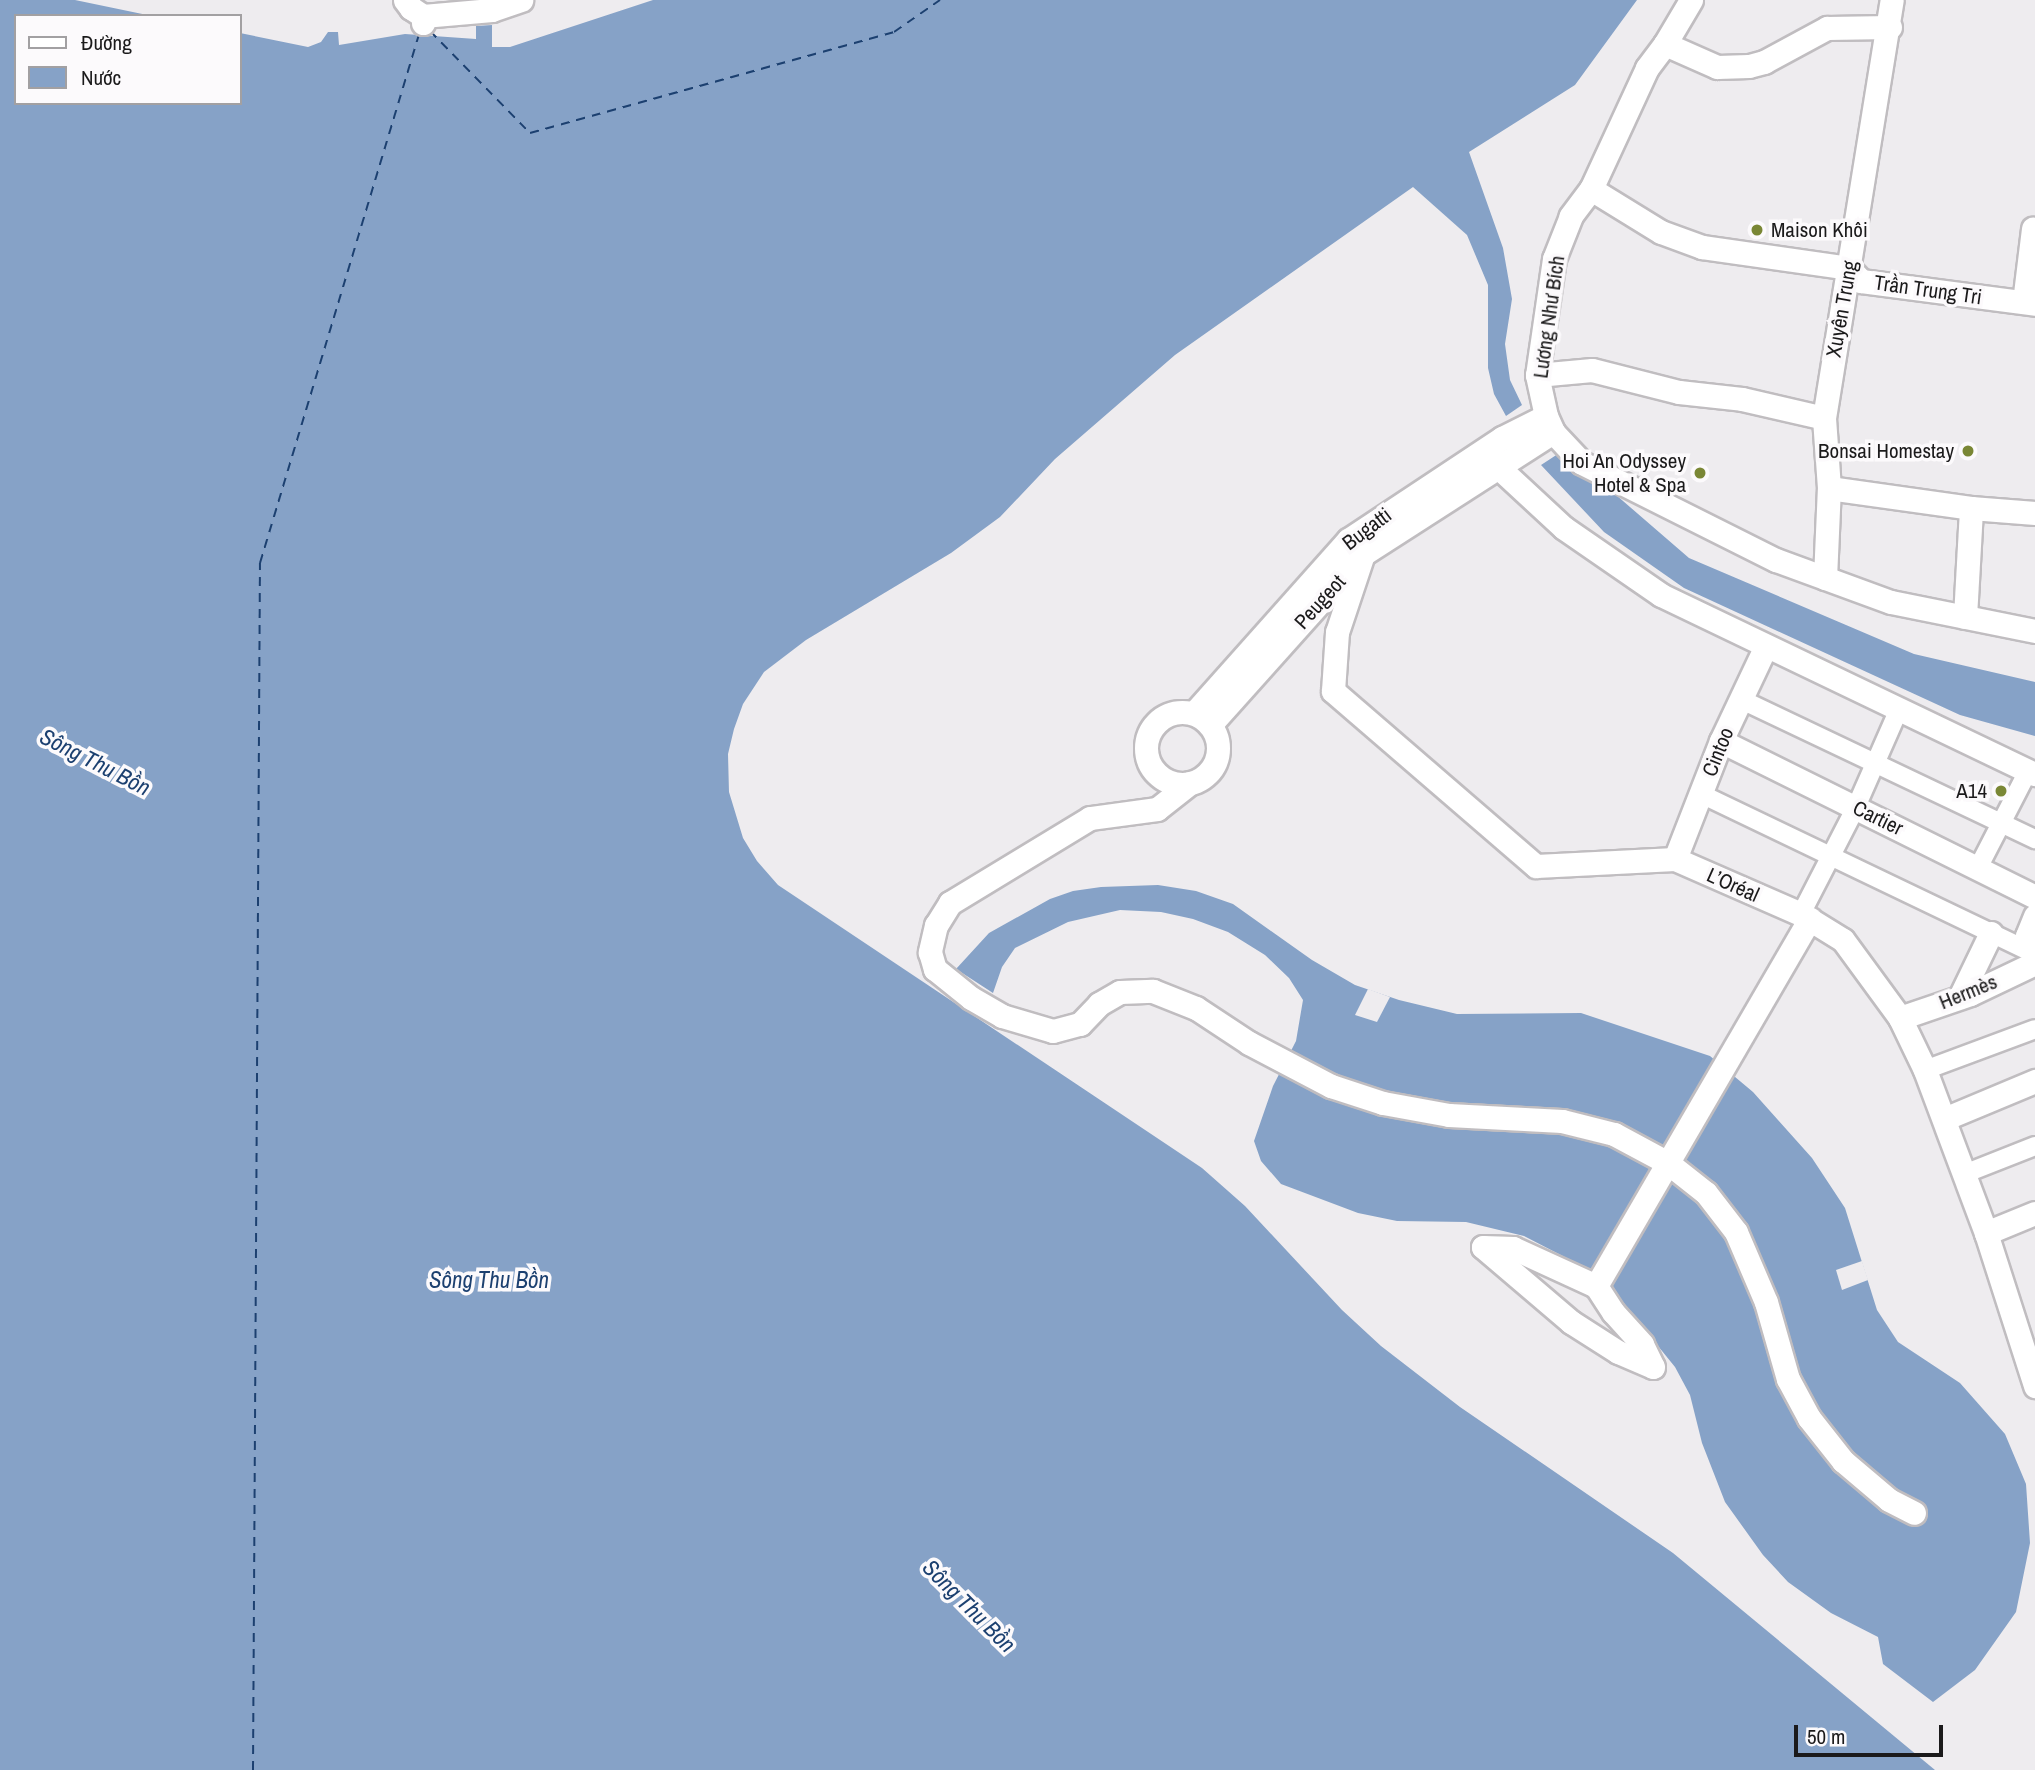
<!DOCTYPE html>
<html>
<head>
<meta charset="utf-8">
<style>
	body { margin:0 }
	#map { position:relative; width:2035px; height:1770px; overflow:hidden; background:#eeecef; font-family:"Archivo Narrow",sans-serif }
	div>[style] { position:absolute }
	.water>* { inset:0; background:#86a2c7 }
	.pier>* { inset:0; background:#eeecef }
	.ferry>* { height:2px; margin-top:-1px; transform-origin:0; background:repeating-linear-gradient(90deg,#1c4070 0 9px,transparent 0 16px) }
	.roads { filter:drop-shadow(2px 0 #c0bdc0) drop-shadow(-2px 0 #c0bdc0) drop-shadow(0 2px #c0bdc0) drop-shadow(0 -2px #c0bdc0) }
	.pedestrian>* { height:18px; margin:-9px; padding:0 9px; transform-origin:9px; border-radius:9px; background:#fff }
	.minor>* { height:23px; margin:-11.5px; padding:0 11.5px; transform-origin:11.5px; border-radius:11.5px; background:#fff }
	.minor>.ring { margin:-11.5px; padding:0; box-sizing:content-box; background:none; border:23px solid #fff; border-radius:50% }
	.dots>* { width:19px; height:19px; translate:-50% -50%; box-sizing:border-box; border:4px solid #fcfafc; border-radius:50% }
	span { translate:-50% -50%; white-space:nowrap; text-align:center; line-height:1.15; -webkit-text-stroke:7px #fcfafc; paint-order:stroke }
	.poi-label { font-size:21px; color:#1b1a1b }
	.left { translate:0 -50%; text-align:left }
	.right { translate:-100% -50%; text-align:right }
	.street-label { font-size:21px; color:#1b1a1b }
	.water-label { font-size:23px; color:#1c4070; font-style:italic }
	.legend { position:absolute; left:14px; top:14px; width:228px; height:91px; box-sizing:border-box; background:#fcfafc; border:2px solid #a2a0a2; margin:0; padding:9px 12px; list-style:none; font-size:21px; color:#1b1a1b }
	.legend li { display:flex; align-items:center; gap:14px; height:35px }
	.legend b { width:35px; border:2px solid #a2a0a2 }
	.scale { position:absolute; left:1794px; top:1725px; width:149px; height:32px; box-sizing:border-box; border:4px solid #1b1a1b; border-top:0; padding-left:9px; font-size:21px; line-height:24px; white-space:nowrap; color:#1b1a1b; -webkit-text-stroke:5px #fcfafc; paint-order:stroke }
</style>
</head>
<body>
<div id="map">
	<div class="water">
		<i style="clip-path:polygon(0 0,75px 0,152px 16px,16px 16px,16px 103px,240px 103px,240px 33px,308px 47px,321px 42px,328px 32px,338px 32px,339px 45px,405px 34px,476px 39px,476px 26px,492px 25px,492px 47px,510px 47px,653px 0,1637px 0,1575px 85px,1469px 152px,1503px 248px,1512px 299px,1505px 344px,1510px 380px,1522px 405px,1506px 416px,1494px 394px,1488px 368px,1488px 285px,1467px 235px,1413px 187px,1175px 355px,1055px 459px,1000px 517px,951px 553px,806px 640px,764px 672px,743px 704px,734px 729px,728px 754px,729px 792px,743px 838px,757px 861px,778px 885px,1202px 1168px,1245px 1206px,1342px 1310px,1381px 1346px,1460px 1407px,1673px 1553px,1935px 1770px,0 1770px)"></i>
		<i style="clip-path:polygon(1564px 450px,1689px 558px,1914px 654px,2035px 682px,2035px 736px,1960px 715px,1684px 588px,1604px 532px,1541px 465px)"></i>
		<i style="clip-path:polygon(1158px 885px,1196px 891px,1233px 904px,1312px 960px,1355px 985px,1399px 1000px,1457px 1014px,1581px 1013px,1710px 1056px,1753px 1092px,1812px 1158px,1845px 1208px,1877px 1310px,1898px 1342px,1960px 1383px,2005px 1434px,2026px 1484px,2030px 1543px,2016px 1612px,1975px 1670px,1933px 1702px,1883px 1664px,1878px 1637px,1831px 1613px,1788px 1582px,1763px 1555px,1725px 1502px,1702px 1443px,1690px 1395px,1675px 1367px,1611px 1288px,1580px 1265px,1524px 1236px,1466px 1222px,1397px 1221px,1358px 1213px,1281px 1184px,1261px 1161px,1254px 1141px,1273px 1086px,1296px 1041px,1303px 1000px,1289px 978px,1265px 955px,1228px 932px,1193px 919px,1161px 912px,1120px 910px,1068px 922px,1015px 948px,1002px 967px,993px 993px,956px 969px,989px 933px,1050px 899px,1073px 891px,1101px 887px)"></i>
	</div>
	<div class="pier">
		<i style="clip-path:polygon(1368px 989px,1390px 997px,1377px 1022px,1355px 1015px)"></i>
		<i style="clip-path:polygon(1862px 1261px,1868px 1280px,1842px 1290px,1836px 1270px)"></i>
	</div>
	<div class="ferry">
		<i style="left:430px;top:31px;width:143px;rotate:45.6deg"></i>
		<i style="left:530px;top:133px;width:378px;rotate:-15.5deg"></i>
		<i style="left:894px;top:32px;width:56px;rotate:-34.8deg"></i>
		<i style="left:253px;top:1770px;width:1207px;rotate:-89.67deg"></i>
		<i style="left:260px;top:563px;width:556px;rotate:-73.26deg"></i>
	</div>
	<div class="roads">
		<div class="pedestrian">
			<i style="left:1740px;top:699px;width:327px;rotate:25.4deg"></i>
			<i style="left:1701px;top:794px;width:370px;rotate:25.6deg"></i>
			<i style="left:1978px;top:868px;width:109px;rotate:-62.7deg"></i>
			<i style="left:1801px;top:914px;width:120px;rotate:-62.8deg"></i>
			<i style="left:1856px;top:807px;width:107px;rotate:-66.3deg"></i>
			<i style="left:1925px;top:1070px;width:117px;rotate:-20.4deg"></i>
			<i style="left:1964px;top:1174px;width:76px;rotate:-21.5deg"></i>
		</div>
		<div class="minor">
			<i style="left:405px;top:0;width:10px;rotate:53deg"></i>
			<i style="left:411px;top:8px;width:14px;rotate:34deg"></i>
			<i style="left:1691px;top:0;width:51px;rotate:120.6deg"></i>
			<i style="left:1665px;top:44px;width:30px;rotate:127deg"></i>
			<i style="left:1647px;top:68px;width:133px;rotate:114.8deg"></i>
			<i style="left:1591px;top:189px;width:34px;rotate:127deg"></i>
			<i style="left:1571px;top:216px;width:46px;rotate:111.6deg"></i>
			<i style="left:1554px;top:259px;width:117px;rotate:98.3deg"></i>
			<i style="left:1537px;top:375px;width:42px;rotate:77.6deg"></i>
			<i style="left:1546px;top:416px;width:17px;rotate:66deg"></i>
			<i style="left:1553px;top:432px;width:42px;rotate:46.9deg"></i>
			<i style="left:1582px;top:463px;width:217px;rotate:26.6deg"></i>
			<i style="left:1776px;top:560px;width:122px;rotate:20.1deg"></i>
			<i style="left:1891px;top:602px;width:147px;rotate:11.4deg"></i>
			<i style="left:423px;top:23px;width:7px;rotate:-90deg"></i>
			<i style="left:423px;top:16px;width:69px;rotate:-5deg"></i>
			<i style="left:492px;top:10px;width:31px;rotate:-19deg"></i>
			<i style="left:1665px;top:44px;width:57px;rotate:23.9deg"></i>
			<i style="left:1717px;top:67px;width:32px;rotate:-2deg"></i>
			<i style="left:1749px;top:66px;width:16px;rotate:-15deg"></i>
			<i style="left:1764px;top:62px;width:72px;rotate:-28.4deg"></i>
			<i style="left:1827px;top:28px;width:63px;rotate:-0.9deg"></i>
			<i style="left:1591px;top:189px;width:82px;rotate:31.6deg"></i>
			<i style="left:1661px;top:232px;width:44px;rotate:20.1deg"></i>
			<i style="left:1702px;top:247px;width:148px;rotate:8.1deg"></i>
			<i style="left:1849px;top:268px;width:18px;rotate:47deg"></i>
			<i style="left:1861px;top:281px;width:176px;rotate:7.5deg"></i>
			<i style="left:2024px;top:302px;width:74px;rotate:-83deg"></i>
			<i style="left:1537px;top:375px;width:55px;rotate:-5.2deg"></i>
			<i style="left:1592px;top:370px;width:90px;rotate:14.2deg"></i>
			<i style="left:1679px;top:392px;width:63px;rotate:6.3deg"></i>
			<i style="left:1742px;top:399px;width:84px;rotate:13deg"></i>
			<i style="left:1497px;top:466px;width:91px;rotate:42.8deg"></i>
			<i style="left:1564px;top:528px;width:118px;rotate:34.6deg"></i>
			<i style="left:1661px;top:595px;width:415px;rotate:25.6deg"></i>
			<i style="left:1829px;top:488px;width:143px;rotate:8deg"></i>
			<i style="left:1971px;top:508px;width:64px;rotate:4.5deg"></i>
			<i style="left:1363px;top:554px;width:82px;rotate:108.4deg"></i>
			<i style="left:1337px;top:632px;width:59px;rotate:93.9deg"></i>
			<i style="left:1333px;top:691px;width:268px;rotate:40.8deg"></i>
			<i style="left:1536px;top:866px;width:139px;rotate:-2.9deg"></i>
			<i style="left:1675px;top:859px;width:137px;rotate:23.6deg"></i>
			<i style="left:1801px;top:914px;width:49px;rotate:31.8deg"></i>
			<i style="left:1843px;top:940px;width:97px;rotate:53.8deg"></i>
			<i style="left:1900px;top:1018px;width:58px;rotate:64.3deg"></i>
			<i style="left:1925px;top:1070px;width:174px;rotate:69.5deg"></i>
			<i style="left:1986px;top:1233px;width:161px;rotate:72.2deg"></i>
			<i style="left:1825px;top:578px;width:90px;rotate:-87.5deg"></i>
			<i style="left:1829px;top:488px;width:70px;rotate:-94.1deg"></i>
			<i style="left:1824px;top:418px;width:423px;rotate:-80.8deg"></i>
			<i style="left:1965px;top:617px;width:109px;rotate:-86.8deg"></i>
			<i class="ring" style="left:1146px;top:712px;width:49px;height:49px"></i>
			<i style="left:1194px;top:713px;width:232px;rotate:-48.3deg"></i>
			<i style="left:1348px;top:540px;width:185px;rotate:-33.5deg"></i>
			<i style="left:1502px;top:438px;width:49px;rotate:-26.6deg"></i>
			<i style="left:1210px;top:725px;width:229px;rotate:-48.2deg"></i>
			<i style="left:1363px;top:554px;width:226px;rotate:-32.7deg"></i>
			<i style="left:1721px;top:741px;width:351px;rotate:26.4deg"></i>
			<i style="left:1190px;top:783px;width:42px;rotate:141.8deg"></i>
			<i style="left:1157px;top:809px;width:68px;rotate:172.3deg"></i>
			<i style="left:1090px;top:818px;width:164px;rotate:148.7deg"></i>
			<i style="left:950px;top:903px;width:26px;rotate:122deg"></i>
			<i style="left:936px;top:925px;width:28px;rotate:103deg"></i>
			<i style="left:930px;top:952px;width:18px;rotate:74deg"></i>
			<i style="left:935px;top:969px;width:46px;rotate:38.9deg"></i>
			<i style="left:971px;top:998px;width:36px;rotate:30deg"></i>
			<i style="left:1002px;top:1016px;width:53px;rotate:16.4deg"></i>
			<i style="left:1053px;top:1031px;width:28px;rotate:-15deg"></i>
			<i style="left:1080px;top:1024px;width:28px;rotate:-46deg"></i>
			<i style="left:1099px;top:1004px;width:24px;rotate:-30deg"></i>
			<i style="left:1120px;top:992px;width:33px;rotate:-2deg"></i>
			<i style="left:1153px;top:991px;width:46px;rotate:21.6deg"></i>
			<i style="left:1196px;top:1008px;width:64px;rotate:33.4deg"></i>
			<i style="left:1249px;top:1043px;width:93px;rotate:27.7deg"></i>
			<i style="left:1331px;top:1086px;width:55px;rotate:18.1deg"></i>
			<i style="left:1383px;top:1103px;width:67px;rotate:10.3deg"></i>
			<i style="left:1449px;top:1115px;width:113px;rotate:3deg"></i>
			<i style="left:1562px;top:1121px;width:54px;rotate:14deg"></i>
			<i style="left:1614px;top:1134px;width:61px;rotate:28.2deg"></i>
			<i style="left:1668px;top:1163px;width:48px;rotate:38.3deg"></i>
			<i style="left:1706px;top:1193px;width:49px;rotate:52.4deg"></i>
			<i style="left:1736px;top:1232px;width:76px;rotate:66.8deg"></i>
			<i style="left:1766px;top:1302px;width:80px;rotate:74.1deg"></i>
			<i style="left:1788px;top:1379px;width:44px;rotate:61.7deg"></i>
			<i style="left:1809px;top:1418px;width:55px;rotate:51.7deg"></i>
			<i style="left:1843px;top:1461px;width:60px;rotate:40.3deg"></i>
			<i style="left:1889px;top:1500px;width:28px;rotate:27deg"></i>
			<i style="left:1675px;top:859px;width:127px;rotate:-68.7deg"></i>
			<i style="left:1721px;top:741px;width:105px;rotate:-64.7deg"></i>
			<i style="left:2035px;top:916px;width:22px;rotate:112deg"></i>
			<i style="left:2027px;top:936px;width:18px;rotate:63deg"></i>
			<i style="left:1960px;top:997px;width:71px;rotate:-64.2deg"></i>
			<i style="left:1900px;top:1018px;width:74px;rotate:-18.9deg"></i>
			<i style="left:1970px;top:994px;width:72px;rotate:-25.5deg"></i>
			<i style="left:1944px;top:1119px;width:99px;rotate:-22.7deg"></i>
			<i style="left:1986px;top:1233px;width:53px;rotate:-22.2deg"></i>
			<i style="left:1596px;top:1286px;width:91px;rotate:-155.4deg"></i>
			<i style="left:1513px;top:1248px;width:30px;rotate:-178deg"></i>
			<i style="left:1483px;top:1247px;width:116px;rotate:40.4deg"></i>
			<i style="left:1571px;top:1322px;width:56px;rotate:32.6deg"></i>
			<i style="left:1618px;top:1352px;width:38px;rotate:23deg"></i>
			<i style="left:1653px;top:1367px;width:25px;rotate:-116deg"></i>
			<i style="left:1642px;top:1344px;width:43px;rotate:-132.2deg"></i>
			<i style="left:1613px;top:1312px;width:31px;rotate:-123deg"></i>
			<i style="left:1596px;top:1286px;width:425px;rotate:-59.8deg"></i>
		</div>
	</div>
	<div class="dots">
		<i style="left:1757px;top:230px;background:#7a8735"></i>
		<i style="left:1968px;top:451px;background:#7a8735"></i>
		<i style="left:1700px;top:473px;background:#7a8735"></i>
		<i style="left:2001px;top:791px;background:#7a8735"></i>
	</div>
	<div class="poi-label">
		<span class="left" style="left:1771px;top:230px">Maison Khôi</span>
		<span class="right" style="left:1954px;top:451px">Bonsai Homestay</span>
		<span class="right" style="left:1686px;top:473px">Hoi An Odyssey<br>Hotel &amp; Spa</span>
		<span class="right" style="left:1987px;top:791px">A14</span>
	</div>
	<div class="street-label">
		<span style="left:1928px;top:290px;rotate:8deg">Trần Trung Tri</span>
		<span style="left:1842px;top:309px;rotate:-80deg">Xuyên Trung</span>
		<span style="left:1549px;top:317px;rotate:-82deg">Lương Như Bích</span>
		<span style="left:1367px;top:529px;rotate:-37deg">Bugatti</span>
		<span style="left:1320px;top:602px;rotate:-48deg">Peugeot</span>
		<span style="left:1718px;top:752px;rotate:-68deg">Cintoo</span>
		<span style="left:1878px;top:818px;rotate:26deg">Cartier</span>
		<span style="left:1733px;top:885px;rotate:24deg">L’Oréal</span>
		<span style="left:1968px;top:992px;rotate:-22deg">Hermès</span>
	</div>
	<div class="water-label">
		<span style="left:95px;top:762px;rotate:27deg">Sông Thu Bồn</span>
		<span style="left:489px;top:1280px">Sông Thu Bồn</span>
		<span style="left:969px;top:1606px;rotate:45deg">Sông Thu Bồn</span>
	</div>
	<ul class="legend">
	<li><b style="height:9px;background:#fff"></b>Đường</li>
	<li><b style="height:19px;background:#86a2c7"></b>Nước</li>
	</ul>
	<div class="scale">50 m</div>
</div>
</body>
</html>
